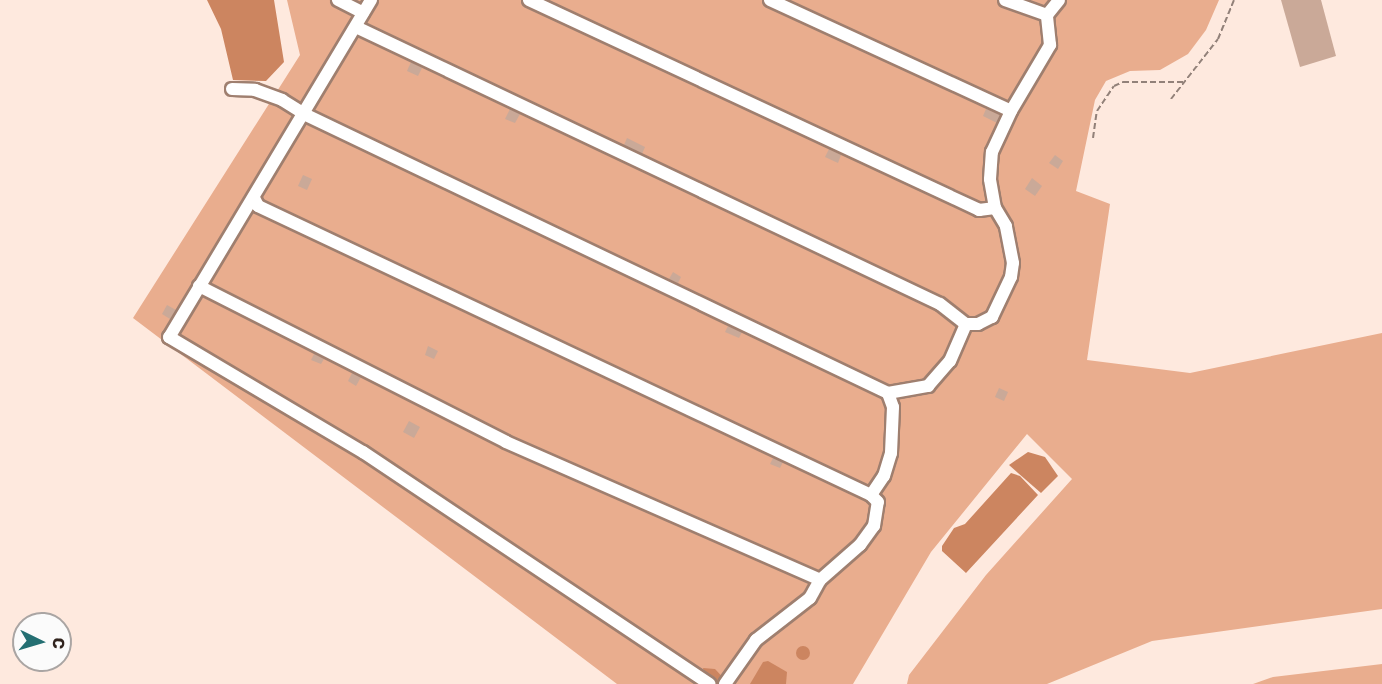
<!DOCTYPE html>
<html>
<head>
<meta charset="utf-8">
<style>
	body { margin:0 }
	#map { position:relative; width:1382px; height:684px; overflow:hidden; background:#fee9de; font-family:Rubik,sans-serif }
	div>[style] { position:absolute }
	.green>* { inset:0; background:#e9ad8e }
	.water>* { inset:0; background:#cc8560 }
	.round { border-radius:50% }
	.building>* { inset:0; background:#caa998 }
	.path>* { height:2px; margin-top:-1px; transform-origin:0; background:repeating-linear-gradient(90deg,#928179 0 6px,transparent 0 9px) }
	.roads { filter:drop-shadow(2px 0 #9f7f6f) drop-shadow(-2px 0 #9f7f6f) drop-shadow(0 2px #9f7f6f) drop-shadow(0 -2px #9f7f6f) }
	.minor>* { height:12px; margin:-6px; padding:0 6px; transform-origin:6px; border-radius:6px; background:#fff }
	span { translate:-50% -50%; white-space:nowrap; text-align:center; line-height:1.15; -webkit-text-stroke:4.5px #fbfbfb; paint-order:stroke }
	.north { position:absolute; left:12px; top:612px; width:60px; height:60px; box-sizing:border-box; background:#fbfbfb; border:2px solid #aaa5a3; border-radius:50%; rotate:95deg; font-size:16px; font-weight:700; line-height:24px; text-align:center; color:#31241e }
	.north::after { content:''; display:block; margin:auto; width:21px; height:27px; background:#246f72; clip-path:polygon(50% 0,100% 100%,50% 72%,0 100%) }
</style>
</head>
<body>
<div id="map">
	<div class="green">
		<i style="clip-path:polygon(287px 0,1219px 0,1206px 30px,1188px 54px,1160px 70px,1130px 71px,1106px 81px,1095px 100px,1076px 191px,1110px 204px,1087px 360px,1190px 373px,1382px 333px,1382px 609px,1152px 641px,1047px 684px,907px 684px,909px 675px,986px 575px,1072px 479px,1027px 434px,931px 552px,853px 684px,617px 684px,133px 318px,300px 55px)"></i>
		<i style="clip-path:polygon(1382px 664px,1382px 684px,1253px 684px,1273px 677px)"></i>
	</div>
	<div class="water">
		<i style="clip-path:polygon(207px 0,274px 0,284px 62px,266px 81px,233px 80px,221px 29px)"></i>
		<i style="clip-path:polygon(1028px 452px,1045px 457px,1058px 476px,1041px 493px,1009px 465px)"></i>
		<i style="clip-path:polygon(1011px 473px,1020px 476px,1038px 495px,966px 573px,942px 551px,942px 546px,954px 528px,965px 524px)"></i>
		<i class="round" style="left:796px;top:646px;width:14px;height:14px"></i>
		<i style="clip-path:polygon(768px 661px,787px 672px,786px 684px,750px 684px,763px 662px)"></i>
		<i style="clip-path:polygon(703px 668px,715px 669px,729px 684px,707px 684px)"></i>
	</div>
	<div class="building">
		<i style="clip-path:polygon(1281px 0,1321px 0,1336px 56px,1300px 67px)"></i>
		<i style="clip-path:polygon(411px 62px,422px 68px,418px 76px,407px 71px)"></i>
		<i style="clip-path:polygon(510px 109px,520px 114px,515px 123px,505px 119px)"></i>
		<i style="clip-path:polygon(986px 109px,1000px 115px,997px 123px,983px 116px)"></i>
		<i style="clip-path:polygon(627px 138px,645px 147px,642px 154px,624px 145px)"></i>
		<i style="clip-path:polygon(829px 149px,841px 155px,838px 163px,825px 157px)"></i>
		<i style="clip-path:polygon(1055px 155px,1063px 161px,1058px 169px,1049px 163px)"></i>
		<i style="clip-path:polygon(303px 175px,312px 179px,307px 190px,298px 186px)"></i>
		<i style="clip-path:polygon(1032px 178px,1042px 186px,1035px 196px,1025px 189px)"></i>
		<i style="clip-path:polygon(673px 272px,681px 277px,678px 283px,669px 279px)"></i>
		<i style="clip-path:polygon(167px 305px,176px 310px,170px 319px,162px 314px)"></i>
		<i style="clip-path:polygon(728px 326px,742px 332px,739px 338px,725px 332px)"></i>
		<i style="clip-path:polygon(428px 346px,438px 351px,434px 359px,425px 355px)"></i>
		<i style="clip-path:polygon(314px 354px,324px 359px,321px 364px,311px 360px)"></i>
		<i style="clip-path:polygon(352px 373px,361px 377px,356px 386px,348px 381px)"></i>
		<i style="clip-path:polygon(999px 388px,1008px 392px,1004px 401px,995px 397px)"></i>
		<i style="clip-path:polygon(409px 421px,420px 427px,414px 438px,403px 432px)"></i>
		<i style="clip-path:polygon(773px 458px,783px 462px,780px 468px,770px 464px)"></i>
	</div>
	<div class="path">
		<i style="left:1171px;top:99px;width:76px;rotate:-51.9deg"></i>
		<i style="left:1218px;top:39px;width:42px;rotate:-67.7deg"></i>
		<i style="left:1093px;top:138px;width:27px;rotate:-82deg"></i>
		<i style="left:1097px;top:111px;width:30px;rotate:-56deg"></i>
		<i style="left:1114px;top:86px;width:10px;rotate:-24deg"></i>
		<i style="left:1123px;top:82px;width:60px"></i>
	</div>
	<div class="roads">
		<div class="minor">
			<i style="left:338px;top:0;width:28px;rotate:27deg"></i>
			<i style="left:371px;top:0;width:393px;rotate:120.9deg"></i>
			<i style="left:169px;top:337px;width:226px;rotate:30.7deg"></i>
			<i style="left:363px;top:452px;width:417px;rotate:33.8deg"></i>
			<i style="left:529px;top:0;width:497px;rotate:25deg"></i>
			<i style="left:979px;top:210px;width:16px;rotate:-7deg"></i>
			<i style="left:770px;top:0;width:265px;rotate:24.7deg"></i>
			<i style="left:1005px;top:0;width:45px;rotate:19.7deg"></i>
			<i style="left:356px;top:27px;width:646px;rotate:25.38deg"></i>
			<i style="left:940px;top:304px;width:33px;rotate:38deg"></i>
			<i style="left:232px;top:89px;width:23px;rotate:2deg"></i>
			<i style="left:255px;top:90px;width:29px;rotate:20deg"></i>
			<i style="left:282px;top:100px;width:26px;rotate:32deg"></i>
			<i style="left:304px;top:114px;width:647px;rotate:25.54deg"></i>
			<i style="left:254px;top:198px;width:9px;rotate:63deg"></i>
			<i style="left:258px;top:206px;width:678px;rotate:25.24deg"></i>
			<i style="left:199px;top:286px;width:344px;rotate:26.9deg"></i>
			<i style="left:506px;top:442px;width:343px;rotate:23.7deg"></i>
			<i style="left:820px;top:580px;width:53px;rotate:-41.2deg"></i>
			<i style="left:860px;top:545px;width:24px;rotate:-54deg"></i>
			<i style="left:874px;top:526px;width:24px;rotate:-81deg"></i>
			<i style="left:878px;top:502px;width:10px;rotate:-135deg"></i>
			<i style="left:871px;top:495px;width:23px;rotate:-56deg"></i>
			<i style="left:884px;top:476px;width:24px;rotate:-73deg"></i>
			<i style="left:891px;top:453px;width:46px;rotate:-87.5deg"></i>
			<i style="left:893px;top:407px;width:15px;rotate:-110deg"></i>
			<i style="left:888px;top:393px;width:41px;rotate:-9.9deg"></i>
			<i style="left:928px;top:386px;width:33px;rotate:-49deg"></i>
			<i style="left:950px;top:361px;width:40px;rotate:-66.6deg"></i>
			<i style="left:966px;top:324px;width:12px"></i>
			<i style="left:978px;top:324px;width:16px;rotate:-27deg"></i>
			<i style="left:992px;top:317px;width:44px;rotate:-64.6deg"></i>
			<i style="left:1011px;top:277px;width:14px;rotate:-82deg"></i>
			<i style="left:1013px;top:263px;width:38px;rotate:-101deg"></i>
			<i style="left:1006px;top:226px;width:21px;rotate:-121deg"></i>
			<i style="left:995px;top:208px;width:29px;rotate:-100deg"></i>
			<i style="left:990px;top:179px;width:27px;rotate:-86deg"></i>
			<i style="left:992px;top:152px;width:45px;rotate:-65.1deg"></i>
			<i style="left:1011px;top:111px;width:77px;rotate:-59.4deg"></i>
			<i style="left:1050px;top:45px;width:30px;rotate:-96deg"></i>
			<i style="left:1047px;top:15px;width:19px;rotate:-51deg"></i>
			<i style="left:725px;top:684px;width:54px;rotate:-54.8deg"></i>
			<i style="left:756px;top:640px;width:68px;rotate:-37.9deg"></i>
			<i style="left:810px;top:598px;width:21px;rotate:-61deg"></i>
		</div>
	</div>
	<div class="north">С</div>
</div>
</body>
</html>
